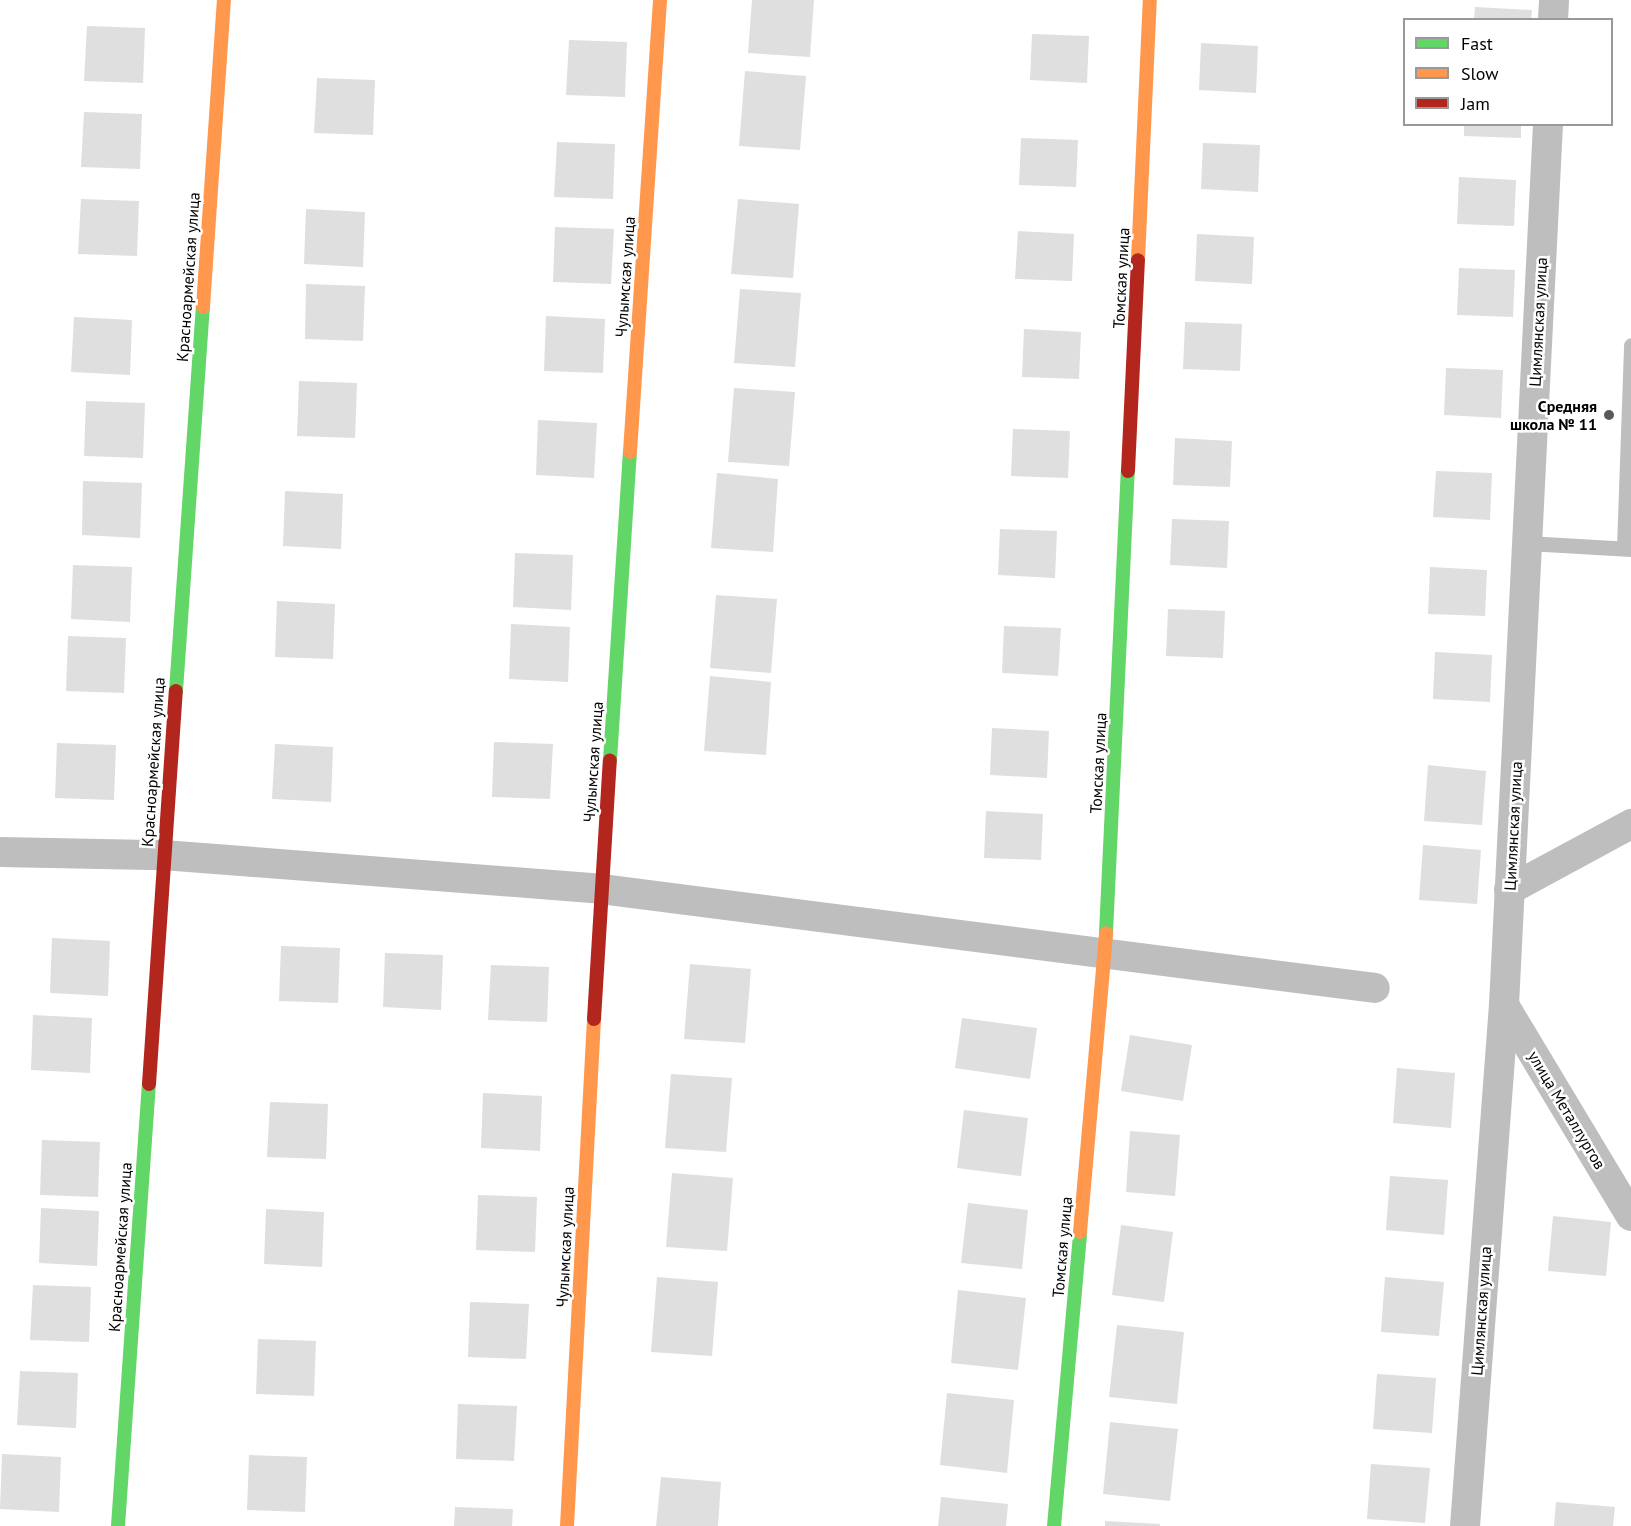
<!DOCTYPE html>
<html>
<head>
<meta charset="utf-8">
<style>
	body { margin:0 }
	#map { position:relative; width:1631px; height:1526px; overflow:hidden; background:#fff; font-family:"PT Sans",sans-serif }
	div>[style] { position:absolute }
	.building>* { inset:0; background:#dfdfdf }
	.lane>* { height:15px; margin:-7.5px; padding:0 7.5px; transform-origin:7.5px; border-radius:7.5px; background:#bebebe }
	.street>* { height:30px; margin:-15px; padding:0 15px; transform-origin:15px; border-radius:15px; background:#bebebe }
	.fast>* { height:14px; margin:-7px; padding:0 7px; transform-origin:7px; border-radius:7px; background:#63d668 }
	.slow>* { height:14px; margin:-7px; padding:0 7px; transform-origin:7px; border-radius:7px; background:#ff974d }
	.jam>* { height:14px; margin:-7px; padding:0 7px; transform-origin:7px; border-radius:7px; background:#b3261e }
	.dots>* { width:16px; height:16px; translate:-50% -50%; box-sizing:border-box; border:3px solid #fff; border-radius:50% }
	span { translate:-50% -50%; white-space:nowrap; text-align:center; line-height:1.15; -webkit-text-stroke:5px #fff; paint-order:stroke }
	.street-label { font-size:16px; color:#000 }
	.poi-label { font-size:16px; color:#000; font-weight:700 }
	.right { translate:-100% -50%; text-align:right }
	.legend { position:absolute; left:1403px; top:18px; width:210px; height:108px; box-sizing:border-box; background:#fff; border:2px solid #999; margin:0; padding:8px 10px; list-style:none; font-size:18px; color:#000 }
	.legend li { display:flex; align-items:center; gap:12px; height:30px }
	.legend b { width:30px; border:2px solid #999 }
</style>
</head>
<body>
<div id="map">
	<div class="building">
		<i style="clip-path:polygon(752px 0,814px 0,810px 57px,748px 53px)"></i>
		<i style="clip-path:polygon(1475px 7px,1532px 10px,1531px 20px,1474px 20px)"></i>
		<i style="clip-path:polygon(87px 26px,145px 28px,143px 83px,84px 81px)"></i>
		<i style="clip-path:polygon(1032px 34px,1089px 36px,1087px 83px,1030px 80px)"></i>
		<i style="clip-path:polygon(569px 40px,627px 42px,625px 97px,566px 95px)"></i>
		<i style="clip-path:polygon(1201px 43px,1258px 46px,1256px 93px,1199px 90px)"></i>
		<i style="clip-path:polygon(745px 71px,806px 76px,800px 150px,739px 146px)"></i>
		<i style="clip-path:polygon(317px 78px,375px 80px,373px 135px,314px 133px)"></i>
		<i style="clip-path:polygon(84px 112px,142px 114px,140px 169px,81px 167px)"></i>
		<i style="clip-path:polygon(1464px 124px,1521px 124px,1521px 138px,1464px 136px)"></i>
		<i style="clip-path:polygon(1021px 138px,1078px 140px,1076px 187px,1019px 185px)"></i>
		<i style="clip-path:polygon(557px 142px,615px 144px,613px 199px,554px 197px)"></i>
		<i style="clip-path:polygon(1203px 143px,1260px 145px,1258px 192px,1201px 189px)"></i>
		<i style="clip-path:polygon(1459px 177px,1516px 180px,1514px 226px,1457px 224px)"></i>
		<i style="clip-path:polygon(81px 199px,139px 201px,137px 256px,78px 254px)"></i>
		<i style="clip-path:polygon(738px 199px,799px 204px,793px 278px,731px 274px)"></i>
		<i style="clip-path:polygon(306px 209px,365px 212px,363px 267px,304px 264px)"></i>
		<i style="clip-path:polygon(555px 227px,614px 229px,611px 284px,553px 282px)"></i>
		<i style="clip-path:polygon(1018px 231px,1074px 234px,1072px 281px,1015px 279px)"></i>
		<i style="clip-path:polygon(1197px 234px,1254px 237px,1252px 284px,1195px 281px)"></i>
		<i style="clip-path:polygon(1459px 268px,1515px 270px,1513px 317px,1457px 315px)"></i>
		<i style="clip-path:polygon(306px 284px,365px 286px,363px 341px,305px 339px)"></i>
		<i style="clip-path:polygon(740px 289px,801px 293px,795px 367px,734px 363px)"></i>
		<i style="clip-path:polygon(546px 316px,605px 319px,603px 373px,544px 371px)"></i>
		<i style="clip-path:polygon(74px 317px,132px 320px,130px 375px,71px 372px)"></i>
		<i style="clip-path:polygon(1185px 322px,1242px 324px,1240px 371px,1183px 369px)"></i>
		<i style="clip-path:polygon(1024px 329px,1081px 332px,1079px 379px,1022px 377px)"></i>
		<i style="clip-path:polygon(1446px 368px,1503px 370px,1501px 418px,1444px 415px)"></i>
		<i style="clip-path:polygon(299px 381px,357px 383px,355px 438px,297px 436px)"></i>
		<i style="clip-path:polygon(734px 388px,795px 392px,789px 466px,728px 462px)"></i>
		<i style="clip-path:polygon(86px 401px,145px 403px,143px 458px,84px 456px)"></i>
		<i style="clip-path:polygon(538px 420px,597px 423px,594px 478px,536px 475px)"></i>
		<i style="clip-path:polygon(1013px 429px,1070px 431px,1068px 478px,1011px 476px)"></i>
		<i style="clip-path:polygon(1175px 438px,1232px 441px,1230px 487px,1173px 485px)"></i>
		<i style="clip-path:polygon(1436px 471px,1492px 473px,1490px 520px,1433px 517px)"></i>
		<i style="clip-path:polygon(717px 473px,778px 479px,773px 552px,711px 548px)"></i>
		<i style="clip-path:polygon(83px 481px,142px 483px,140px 538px,82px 535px)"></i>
		<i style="clip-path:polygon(285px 491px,343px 494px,341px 549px,283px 546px)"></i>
		<i style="clip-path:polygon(1172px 519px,1229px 521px,1227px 568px,1170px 565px)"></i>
		<i style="clip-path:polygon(1000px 529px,1057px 531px,1055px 578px,998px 575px)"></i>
		<i style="clip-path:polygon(515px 553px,573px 555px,571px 610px,513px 607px)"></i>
		<i style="clip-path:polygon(73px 565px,132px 567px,130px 622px,71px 619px)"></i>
		<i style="clip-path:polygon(1430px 567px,1487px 570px,1485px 616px,1428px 614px)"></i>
		<i style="clip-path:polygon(716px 595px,777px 599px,771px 673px,710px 668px)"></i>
		<i style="clip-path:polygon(277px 601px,335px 604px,333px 659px,275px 657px)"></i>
		<i style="clip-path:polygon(1168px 609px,1225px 611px,1223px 658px,1166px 656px)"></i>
		<i style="clip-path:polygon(511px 624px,570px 627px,568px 682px,509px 679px)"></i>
		<i style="clip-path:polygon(1004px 626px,1061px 628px,1058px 676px,1002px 673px)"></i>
		<i style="clip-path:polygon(68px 636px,126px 638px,124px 693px,66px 691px)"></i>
		<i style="clip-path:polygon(1435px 652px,1492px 655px,1490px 702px,1433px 699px)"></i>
		<i style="clip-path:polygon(710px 676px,771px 682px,766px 755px,704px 751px)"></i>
		<i style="clip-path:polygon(992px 728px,1049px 731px,1047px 778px,990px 775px)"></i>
		<i style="clip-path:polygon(494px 742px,553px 744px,550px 799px,492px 797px)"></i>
		<i style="clip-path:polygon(57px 743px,116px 745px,114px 800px,55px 798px)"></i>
		<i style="clip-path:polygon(275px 744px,333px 747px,331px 802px,272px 799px)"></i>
		<i style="clip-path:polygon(1428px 765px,1486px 771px,1482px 825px,1424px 821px)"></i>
		<i style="clip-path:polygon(986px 811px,1043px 814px,1041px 860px,984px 858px)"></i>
		<i style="clip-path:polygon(1423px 845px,1481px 850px,1477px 904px,1419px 900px)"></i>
		<i style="clip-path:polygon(52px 938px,110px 941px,108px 996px,50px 993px)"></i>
		<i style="clip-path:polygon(281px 946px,340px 948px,338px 1003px,279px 1001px)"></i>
		<i style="clip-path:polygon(385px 953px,443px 955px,441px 1010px,383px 1007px)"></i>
		<i style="clip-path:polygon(690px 964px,751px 969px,745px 1043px,684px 1039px)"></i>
		<i style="clip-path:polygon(491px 965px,549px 967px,547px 1022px,488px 1020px)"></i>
		<i style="clip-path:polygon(33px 1015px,92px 1018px,90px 1073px,31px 1070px)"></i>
		<i style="clip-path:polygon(962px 1018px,1037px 1028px,1030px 1079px,955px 1068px)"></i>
		<i style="clip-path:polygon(1130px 1035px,1192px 1045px,1183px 1101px,1121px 1091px)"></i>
		<i style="clip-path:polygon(1397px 1068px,1455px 1073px,1451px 1128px,1393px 1123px)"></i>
		<i style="clip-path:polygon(671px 1074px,732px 1078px,726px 1152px,665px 1148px)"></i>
		<i style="clip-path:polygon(483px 1093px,542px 1096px,540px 1151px,481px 1148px)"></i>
		<i style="clip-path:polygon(270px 1102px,328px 1104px,326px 1159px,267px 1157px)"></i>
		<i style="clip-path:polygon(964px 1110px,1028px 1118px,1021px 1176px,957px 1168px)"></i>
		<i style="clip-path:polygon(1130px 1131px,1180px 1135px,1175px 1196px,1126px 1192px)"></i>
		<i style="clip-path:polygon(42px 1140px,100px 1142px,98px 1197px,40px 1195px)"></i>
		<i style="clip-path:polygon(672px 1173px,733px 1178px,727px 1251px,666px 1247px)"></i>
		<i style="clip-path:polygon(1390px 1176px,1448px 1180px,1444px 1235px,1386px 1230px)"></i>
		<i style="clip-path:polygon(478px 1195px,537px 1197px,535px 1252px,476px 1250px)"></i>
		<i style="clip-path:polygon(968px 1203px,1028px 1210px,1022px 1269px,961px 1263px)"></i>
		<i style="clip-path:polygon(41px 1208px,99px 1211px,97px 1266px,39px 1263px)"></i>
		<i style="clip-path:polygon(266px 1209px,324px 1212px,322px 1267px,264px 1264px)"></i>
		<i style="clip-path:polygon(1553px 1216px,1611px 1222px,1606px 1276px,1548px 1271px)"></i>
		<i style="clip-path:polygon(1121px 1225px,1173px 1232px,1164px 1302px,1112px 1295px)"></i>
		<i style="clip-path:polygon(657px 1277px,718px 1282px,712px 1356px,651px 1352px)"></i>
		<i style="clip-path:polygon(1385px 1277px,1444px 1282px,1439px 1336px,1381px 1332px)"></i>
		<i style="clip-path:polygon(33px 1285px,91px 1287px,89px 1342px,30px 1340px)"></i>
		<i style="clip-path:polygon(958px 1290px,1026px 1298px,1018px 1370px,951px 1363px)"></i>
		<i style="clip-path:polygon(470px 1302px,529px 1304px,526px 1359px,468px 1357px)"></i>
		<i style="clip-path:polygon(1117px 1325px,1184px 1332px,1177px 1404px,1109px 1397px)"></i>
		<i style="clip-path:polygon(258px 1339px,316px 1341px,314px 1396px,256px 1394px)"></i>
		<i style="clip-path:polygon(20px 1371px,78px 1373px,76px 1428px,17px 1425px)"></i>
		<i style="clip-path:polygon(1377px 1374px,1436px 1378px,1432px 1433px,1373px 1429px)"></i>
		<i style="clip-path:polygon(947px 1393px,1014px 1400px,1007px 1473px,940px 1465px)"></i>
		<i style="clip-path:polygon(458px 1404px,517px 1406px,514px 1461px,456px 1459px)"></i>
		<i style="clip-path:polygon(1110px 1422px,1178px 1429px,1170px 1501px,1103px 1494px)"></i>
		<i style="clip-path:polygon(2px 1454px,61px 1457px,59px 1512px,0 1509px)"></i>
		<i style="clip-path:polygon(249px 1455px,307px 1457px,305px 1512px,247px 1510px)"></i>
		<i style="clip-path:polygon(1371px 1464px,1430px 1468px,1425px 1523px,1367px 1519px)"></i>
		<i style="clip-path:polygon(661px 1477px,721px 1482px,718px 1526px,656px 1526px)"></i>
		<i style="clip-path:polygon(941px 1497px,1008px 1504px,1006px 1526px,938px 1526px)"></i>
		<i style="clip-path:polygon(1556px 1502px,1615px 1507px,1613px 1526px,1554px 1526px)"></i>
		<i style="clip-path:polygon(455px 1507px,513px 1509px,512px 1526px,454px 1526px)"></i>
		<i style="clip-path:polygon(1105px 1521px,1160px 1524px,1160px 1526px,1105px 1526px)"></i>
	</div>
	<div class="lane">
		<i style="left:1527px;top:543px;width:104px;rotate:3.3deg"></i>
		<i style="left:1624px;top:548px;width:203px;rotate:-88deg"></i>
	</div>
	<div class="street">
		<i style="left:1553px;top:20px;width:20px;rotate:-87deg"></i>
		<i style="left:0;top:852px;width:163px;rotate:1.1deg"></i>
		<i style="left:163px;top:855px;width:439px;rotate:4.4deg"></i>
		<i style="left:601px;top:889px;width:780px;rotate:7.29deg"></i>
		<i style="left:1509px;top:890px;width:139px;rotate:-28.4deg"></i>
		<i style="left:1504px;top:1005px;width:246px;rotate:59deg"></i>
		<i style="left:1465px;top:1526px;width:522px;rotate:-85.72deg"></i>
		<i style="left:1504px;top:1005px;width:882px;rotate:-87.14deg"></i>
	</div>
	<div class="fast">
		<i style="left:176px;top:691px;width:385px;rotate:-86deg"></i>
		<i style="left:610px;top:760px;width:309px;rotate:-86.3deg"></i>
		<i style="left:1106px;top:933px;width:463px;rotate:-87.3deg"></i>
		<i style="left:118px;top:1526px;width:443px;rotate:-86deg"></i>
		<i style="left:1054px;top:1526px;width:295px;rotate:-84.9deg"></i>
	</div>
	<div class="slow">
		<i style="left:1138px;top:260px;width:260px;rotate:-87.4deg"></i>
		<i style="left:203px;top:307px;width:308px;rotate:-86.1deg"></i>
		<i style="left:630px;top:452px;width:453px;rotate:-86.2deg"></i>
		<i style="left:1080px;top:1232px;width:300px;rotate:-85deg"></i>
		<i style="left:567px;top:1526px;width:508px;rotate:-86.95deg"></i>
	</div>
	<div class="jam">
		<i style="left:1128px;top:471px;width:211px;rotate:-87.3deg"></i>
		<i style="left:594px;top:1019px;width:259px;rotate:-86.5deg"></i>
		<i style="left:149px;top:1084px;width:394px;rotate:-86.1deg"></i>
	</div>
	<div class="dots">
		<i style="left:1609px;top:415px;background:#595959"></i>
	</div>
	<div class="street-label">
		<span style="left:188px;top:277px;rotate:-86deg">Красноармейская улица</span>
		<span style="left:625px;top:277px;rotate:-86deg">Чулымская улица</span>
		<span style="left:1121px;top:278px;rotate:-87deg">Томская улица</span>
		<span style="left:1538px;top:322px;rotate:-87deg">Цимлянская улица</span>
		<span style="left:153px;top:762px;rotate:-86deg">Красноармейская улица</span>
		<span style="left:593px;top:762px;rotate:-86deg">Чулымская улица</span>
		<span style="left:1098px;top:763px;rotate:-87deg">Томская улица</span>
		<span style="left:1513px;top:826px;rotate:-87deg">Цимлянская улица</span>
		<span style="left:1567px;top:1110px;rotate:59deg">улица Металлургов</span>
		<span style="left:120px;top:1247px;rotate:-86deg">Красноармейская улица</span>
		<span style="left:565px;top:1247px;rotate:-87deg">Чулымская улица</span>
		<span style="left:1062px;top:1247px;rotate:-85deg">Томская улица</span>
		<span style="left:1481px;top:1311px;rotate:-86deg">Цимлянская улица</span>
	</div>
	<div class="poi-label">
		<span class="right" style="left:1597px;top:415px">Средняя<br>школа № 11</span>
	</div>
	<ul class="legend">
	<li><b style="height:8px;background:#63d668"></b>Fast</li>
	<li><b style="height:8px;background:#ff974d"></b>Slow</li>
	<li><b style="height:8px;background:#b3261e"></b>Jam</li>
	</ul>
</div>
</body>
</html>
